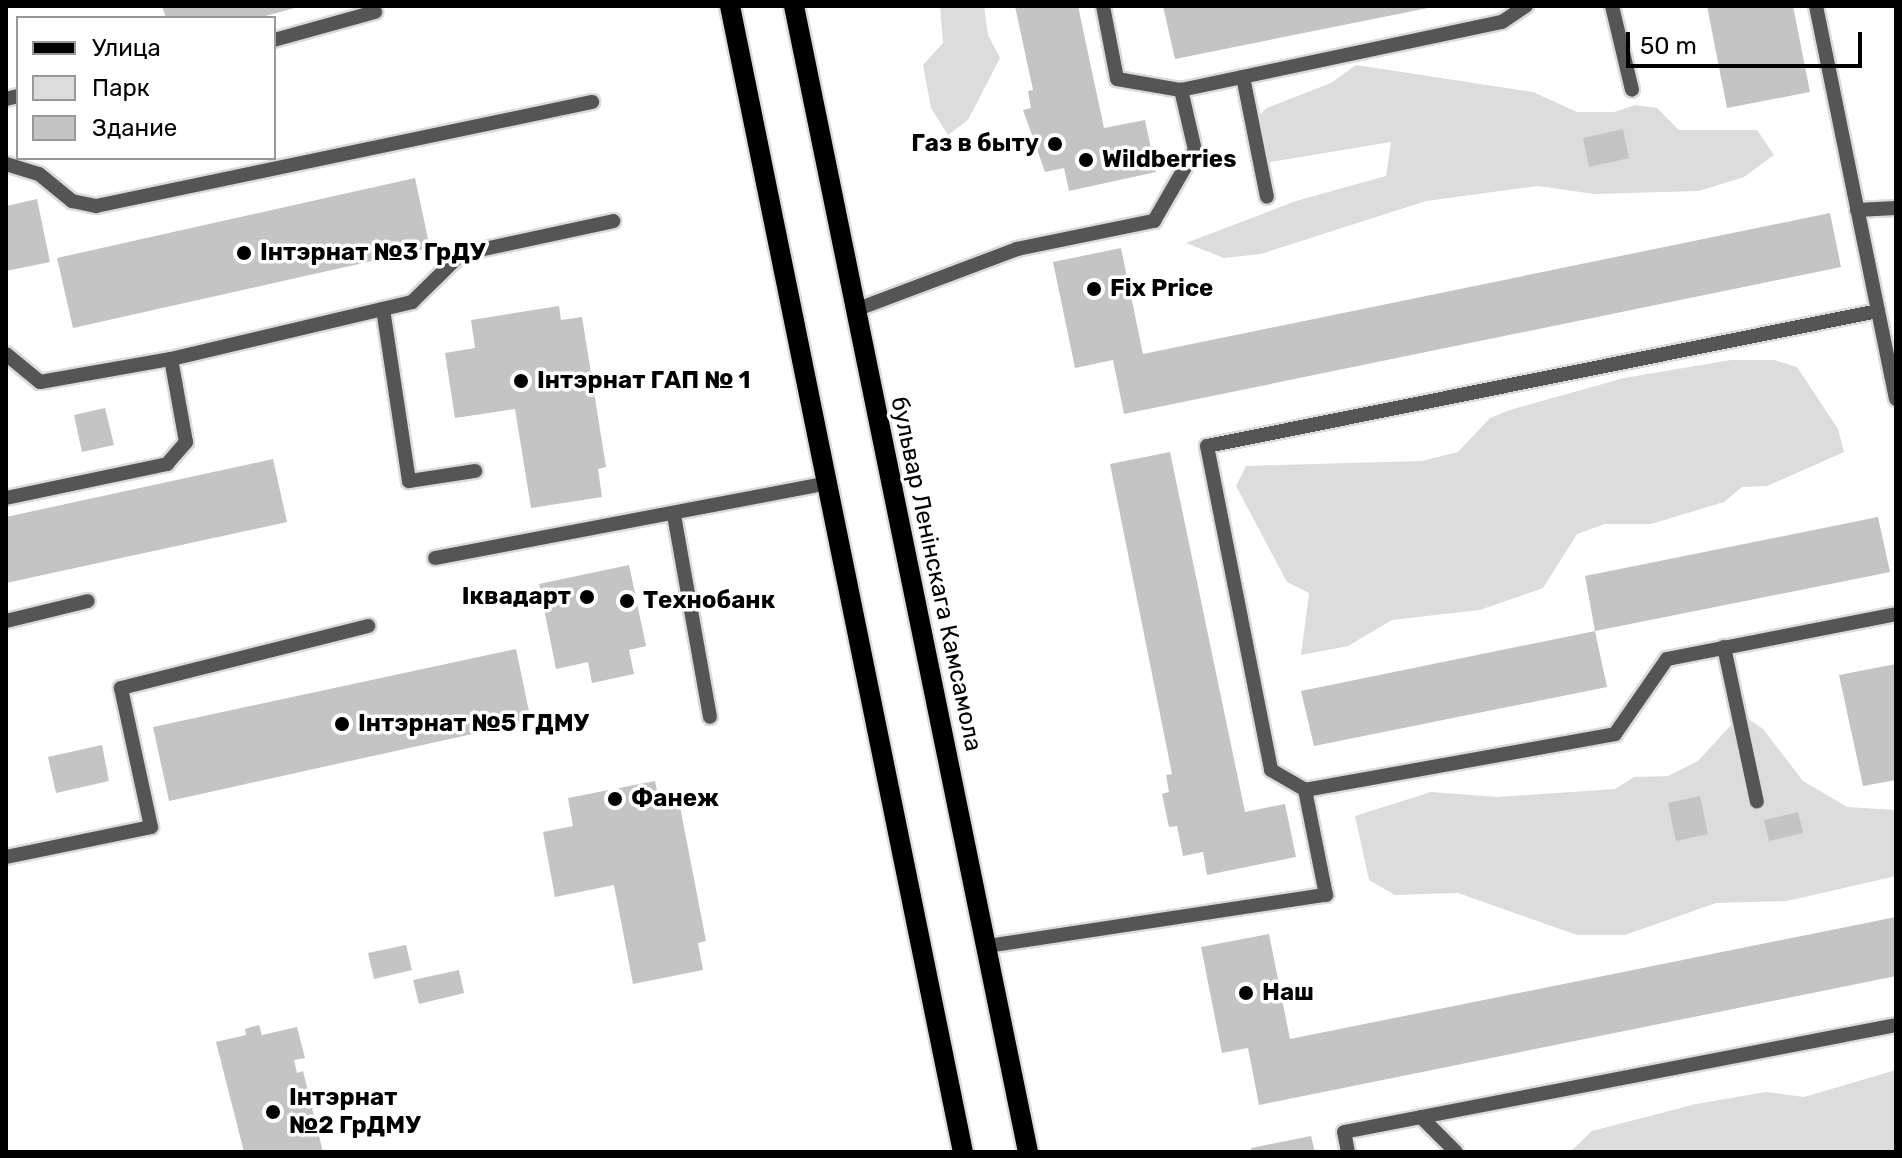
<!DOCTYPE html>
<html>
<head>
<meta charset="utf-8">
<style>
	body { margin:0 }
	#map { position:relative; width:1902px; height:1158px; overflow:hidden; background:#fff; font-family:Rubik,sans-serif }
	div>[style] { position:absolute }
	.green>* { inset:0; background:#dcdcdc }
	.building>* { inset:0; background:#c4c4c4 }
	.roads { filter:drop-shadow(2px 0 #dbdbdb) drop-shadow(-2px 0 #dbdbdb) drop-shadow(0 2px #dbdbdb) drop-shadow(0 -2px #dbdbdb) }
	.lane>* { height:14px; margin:-7px; padding:0 7px; transform-origin:7px; border-radius:7px; background:#555 }
	.primary>* { height:20px; margin:-10px; padding:0 10px; transform-origin:10px; border-radius:10px; background:#000 }
	.dots>* { width:22px; height:22px; translate:-50% -50%; box-sizing:border-box; border:4px solid #fff; border-radius:50% }
	span { translate:-50% -50%; white-space:nowrap; text-align:center; line-height:1.15; -webkit-text-stroke:7px #fff; paint-order:stroke }
	.poi-label { font-size:24px; color:#000; font-weight:700 }
	.right { translate:-100% -50%; text-align:right }
	.left { translate:0 -50%; text-align:left }
	.street-label { font-size:24px; color:#000 }
	.frame { position:absolute; inset:0; border:8px solid #000; pointer-events:none }
	.legend { position:absolute; left:16px; top:16px; width:260px; height:144px; box-sizing:border-box; background:#fff; border:2px solid #999; margin:0; padding:10px 14px; list-style:none; font-size:24px; color:#000 }
	.legend li { display:flex; align-items:center; gap:16px; height:40px }
	.legend b { width:40px; border:2px solid #999 }
	.scale { position:absolute; left:1626px; top:32px; width:236px; height:36px; box-sizing:border-box; border:4px solid #000; border-top:0; padding-left:10px; font-size:24px; line-height:28px; white-space:nowrap; color:#000; -webkit-text-stroke:6px #fff; paint-order:stroke }
</style>
</head>
<body>
<div id="map">
	<div class="green">
		<i style="clip-path:polygon(940px 6px,984px 6px,988px 35px,1000px 58px,968px 120px,948px 135px,931px 108px,923px 65px,943px 43px)"></i>
		<i style="clip-path:polygon(1356px 65px,1533px 92px,1577px 112px,1614px 112px,1635px 105px,1657px 108px,1679px 130px,1757px 130px,1774px 155px,1744px 177px,1699px 191px,1594px 194px,1538px 186px,1426px 201px,1261px 254px,1224px 258px,1186px 243px,1296px 201px,1386px 176px,1391px 142px,1252px 165px,1252px 122px,1267px 108px,1331px 83px)"></i>
		<i style="clip-path:polygon(1731px 360px,1774px 360px,1797px 367px,1838px 429px,1844px 452px,1767px 486px,1742px 487px,1724px 502px,1651px 524px,1605px 524px,1577px 534px,1543px 588px,1480px 610px,1392px 620px,1348px 646px,1301px 655px,1309px 593px,1287px 582px,1236px 486px,1246px 466px,1422px 461px,1458px 452px,1490px 418px,1510px 410px,1624px 378px)"></i>
		<i style="clip-path:polygon(1741px 714px,1763px 729px,1803px 781px,1847px 807px,1896px 810px,1896px 876px,1787px 901px,1716px 903px,1625px 935px,1577px 935px,1458px 893px,1395px 895px,1369px 880px,1355px 816px,1431px 792px,1497px 797px,1615px 789px,1634px 777px,1668px 776px,1698px 761px)"></i>
		<i style="clip-path:polygon(1896px 1070px,1896px 1151px,1570px 1152px,1592px 1131px,1696px 1104px,1766px 1092px,1804px 1097px)"></i>
	</div>
	<div class="building">
		<i style="clip-path:polygon(162px 6px,298px 6px,298px 7px,258px 18px,166px 18px)"></i>
		<i style="clip-path:polygon(1015px 6px,1078px 6px,1104px 128px,1145px 120px,1156px 172px,1069px 191px,1064px 168px,1045px 172px,1023px 110px,1031px 108px,1028px 91px,1033px 90px)"></i>
		<i style="clip-path:polygon(1163px 6px,1433px 6px,1433px 7px,1175px 59px)"></i>
		<i style="clip-path:polygon(1707px 6px,1793px 6px,1810px 92px,1727px 108px)"></i>
		<i style="clip-path:polygon(1623px 129px,1629px 158px,1589px 167px,1583px 138px)"></i>
		<i style="clip-path:polygon(415px 178px,430px 248px,73px 328px,57px 258px)"></i>
		<i style="clip-path:polygon(37px 199px,50px 262px,6px 271px,6px 206px)"></i>
		<i style="clip-path:polygon(1830px 213px,1841px 267px,1124px 414px,1113px 360px,1075px 368px,1053px 262px,1121px 248px,1143px 354px)"></i>
		<i style="clip-path:polygon(559px 306px,561px 320px,582px 317px,606px 467px,598px 469px,602px 497px,531px 508px,515px 409px,455px 418px,445px 353px,475px 348px,471px 320px)"></i>
		<i style="clip-path:polygon(105px 408px,114px 445px,82px 452px,74px 415px)"></i>
		<i style="clip-path:polygon(1170px 452px,1245px 812px,1285px 804px,1296px 857px,1207px 875px,1203px 852px,1183px 856px,1177px 826px,1169px 827px,1162px 794px,1169px 792px,1166px 775px,1172px 774px,1110px 464px)"></i>
		<i style="clip-path:polygon(273px 459px,287px 522px,6px 583px,6px 517px)"></i>
		<i style="clip-path:polygon(1878px 517px,1890px 572px,1595px 631px,1607px 687px,1314px 746px,1301px 691px,1595px 631px,1585px 576px)"></i>
		<i style="clip-path:polygon(629px 565px,646px 646px,629px 650px,634px 674px,592px 683px,588px 662px,556px 669px,539px 584px)"></i>
		<i style="clip-path:polygon(516px 649px,531px 721px,169px 801px,153px 727px)"></i>
		<i style="clip-path:polygon(1896px 664px,1896px 780px,1863px 786px,1839px 675px)"></i>
		<i style="clip-path:polygon(102px 745px,109px 781px,56px 793px,48px 757px)"></i>
		<i style="clip-path:polygon(655px 781px,658px 795px,677px 791px,706px 941px,698px 943px,703px 970px,633px 984px,614px 885px,555px 897px,543px 832px,573px 826px,568px 798px)"></i>
		<i style="clip-path:polygon(1700px 796px,1708px 834px,1676px 841px,1668px 803px)"></i>
		<i style="clip-path:polygon(1798px 812px,1803px 833px,1769px 841px,1764px 820px)"></i>
		<i style="clip-path:polygon(1896px 917px,1896px 976px,1259px 1105px,1248px 1048px,1222px 1053px,1201px 947px,1269px 934px,1290px 1039px)"></i>
		<i style="clip-path:polygon(406px 945px,412px 970px,374px 979px,368px 953px)"></i>
		<i style="clip-path:polygon(459px 970px,464px 993px,419px 1004px,413px 980px)"></i>
		<i style="clip-path:polygon(259px 1025px,262px 1035px,297px 1027px,305px 1058px,294px 1060px,297px 1073px,303px 1071px,323px 1152px,244px 1152px,216px 1042px,246px 1035px,245px 1029px)"></i>
		<i style="clip-path:polygon(1311px 1136px,1315px 1152px,1252px 1152px,1251px 1148px)"></i>
	</div>
	<div class="roads">
		<div class="lane">
			<i style="left:1103px;top:6px;width:74px;rotate:79.1deg"></i>
			<i style="left:1117px;top:79px;width:65px;rotate:9.8deg"></i>
			<i style="left:1181px;top:90px;width:328px;rotate:-12deg"></i>
			<i style="left:1502px;top:22px;width:29px;rotate:-34deg"></i>
			<i style="left:1612px;top:6px;width:86px;rotate:76.6deg"></i>
			<i style="left:1816px;top:6px;width:401px;rotate:78.5deg"></i>
			<i style="left:274px;top:40px;width:105px;rotate:-15.5deg"></i>
			<i style="left:1243px;top:77px;width:122px;rotate:78.7deg"></i>
			<i style="left:6px;top:99px;width:12px;rotate:-14deg"></i>
			<i style="left:6px;top:164px;width:34px;rotate:17deg"></i>
			<i style="left:39px;top:174px;width:43px;rotate:39.3deg"></i>
			<i style="left:72px;top:201px;width:25px;rotate:12deg"></i>
			<i style="left:96px;top:206px;width:507px;rotate:-11.84deg"></i>
			<i style="left:1857px;top:210px;width:39px;rotate:-3deg"></i>
			<i style="left:383px;top:309px;width:174px;rotate:81.4deg"></i>
			<i style="left:409px;top:481px;width:67px;rotate:-8.6deg"></i>
			<i style="left:855px;top:310px;width:173px;rotate:-20.6deg"></i>
			<i style="left:1017px;top:249px;width:140px;rotate:-11.6deg"></i>
			<i style="left:1154px;top:221px;width:82px;rotate:-60deg"></i>
			<i style="left:1195px;top:150px;width:62px;rotate:-103.1deg"></i>
			<i style="left:1878px;top:311px;width:684px;rotate:168.62deg"></i>
			<i style="left:1207px;top:446px;width:330px;rotate:78.8deg"></i>
			<i style="left:1271px;top:770px;width:39px;rotate:30deg"></i>
			<i style="left:1305px;top:790px;width:315px;rotate:-10.2deg"></i>
			<i style="left:1615px;top:734px;width:91px;rotate:-55.3deg"></i>
			<i style="left:1667px;top:659px;width:233px;rotate:-11.1deg"></i>
			<i style="left:6px;top:354px;width:44px;rotate:39.5deg"></i>
			<i style="left:40px;top:382px;width:133px;rotate:-10deg"></i>
			<i style="left:171px;top:359px;width:248px;rotate:-13.3deg"></i>
			<i style="left:412px;top:302px;width:69px;rotate:-44.4deg"></i>
			<i style="left:461px;top:254px;width:156px;rotate:-12.2deg"></i>
			<i style="left:6px;top:498px;width:165px;rotate:-11.9deg"></i>
			<i style="left:167px;top:464px;width:29px;rotate:-49deg"></i>
			<i style="left:186px;top:442px;width:84px;rotate:-100.2deg"></i>
			<i style="left:674px;top:515px;width:205px;rotate:79.9deg"></i>
			<i style="left:435px;top:558px;width:401px;rotate:-10.8deg"></i>
			<i style="left:6px;top:621px;width:84px;rotate:-13.7deg"></i>
			<i style="left:1724px;top:647px;width:158px;rotate:78deg"></i>
			<i style="left:6px;top:857px;width:148px;rotate:-11.7deg"></i>
			<i style="left:151px;top:827px;width:142px;rotate:-102.2deg"></i>
			<i style="left:121px;top:688px;width:255px;rotate:-14.1deg"></i>
			<i style="left:987px;top:946px;width:343px;rotate:-8.6deg"></i>
			<i style="left:1326px;top:895px;width:107px;rotate:-101.3deg"></i>
			<i style="left:1421px;top:1117px;width:49px;rotate:45deg"></i>
			<i style="left:1348px;top:1152px;width:20px;rotate:-101deg"></i>
			<i style="left:1344px;top:1132px;width:562px;rotate:-10.97deg"></i>
		</div>
		<div class="primary">
			<i style="left:730px;top:6px;width:1169px;rotate:78.51deg"></i>
			<i style="left:794px;top:6px;width:1170px;rotate:78.46deg"></i>
		</div>
	</div>
	<div class="dots">
		<i style="left:1055px;top:144px;background:#000"></i>
		<i style="left:1086px;top:160px;background:#000"></i>
		<i style="left:244px;top:253px;background:#000"></i>
		<i style="left:1094px;top:289px;background:#000"></i>
		<i style="left:521px;top:381px;background:#000"></i>
		<i style="left:587px;top:597px;background:#000"></i>
		<i style="left:627px;top:601px;background:#000"></i>
		<i style="left:342px;top:724px;background:#000"></i>
		<i style="left:615px;top:799px;background:#000"></i>
		<i style="left:1246px;top:993px;background:#000"></i>
		<i style="left:273px;top:1112px;background:#000"></i>
	</div>
	<div class="poi-label">
		<span class="right" style="left:1039px;top:144px">Газ в быту</span>
		<span class="left" style="left:1102px;top:160px">Wildberries</span>
		<span class="left" style="left:260px;top:253px">Інтэрнат №3 ГрДУ</span>
		<span class="left" style="left:1110px;top:289px">Fix Price</span>
		<span class="left" style="left:537px;top:381px">Інтэрнат ГАП № 1</span>
		<span class="right" style="left:571px;top:597px">Іквадарт</span>
		<span class="left" style="left:643px;top:601px">Технобанк</span>
		<span class="left" style="left:358px;top:724px">Інтэрнат №5 ГДМУ</span>
		<span class="left" style="left:631px;top:799px">Фанеж</span>
		<span class="left" style="left:1262px;top:993px">Наш</span>
		<span class="left" style="left:289px;top:1112px">Інтэрнат<br>№2 ГрДМУ</span>
	</div>
	<div class="street-label">
		<span style="left:936px;top:574px;rotate:78deg">бульвар Ленінскага Камсамола</span>
	</div>
	<div class="frame"></div>
	<ul class="legend">
	<li><b style="height:10px;background:#000"></b>Улица</li>
	<li><b style="height:22px;background:#dcdcdc"></b>Парк</li>
	<li><b style="height:22px;background:#c4c4c4"></b>Здание</li>
	</ul>
	<div class="scale">50 m</div>
</div>
</body>
</html>
